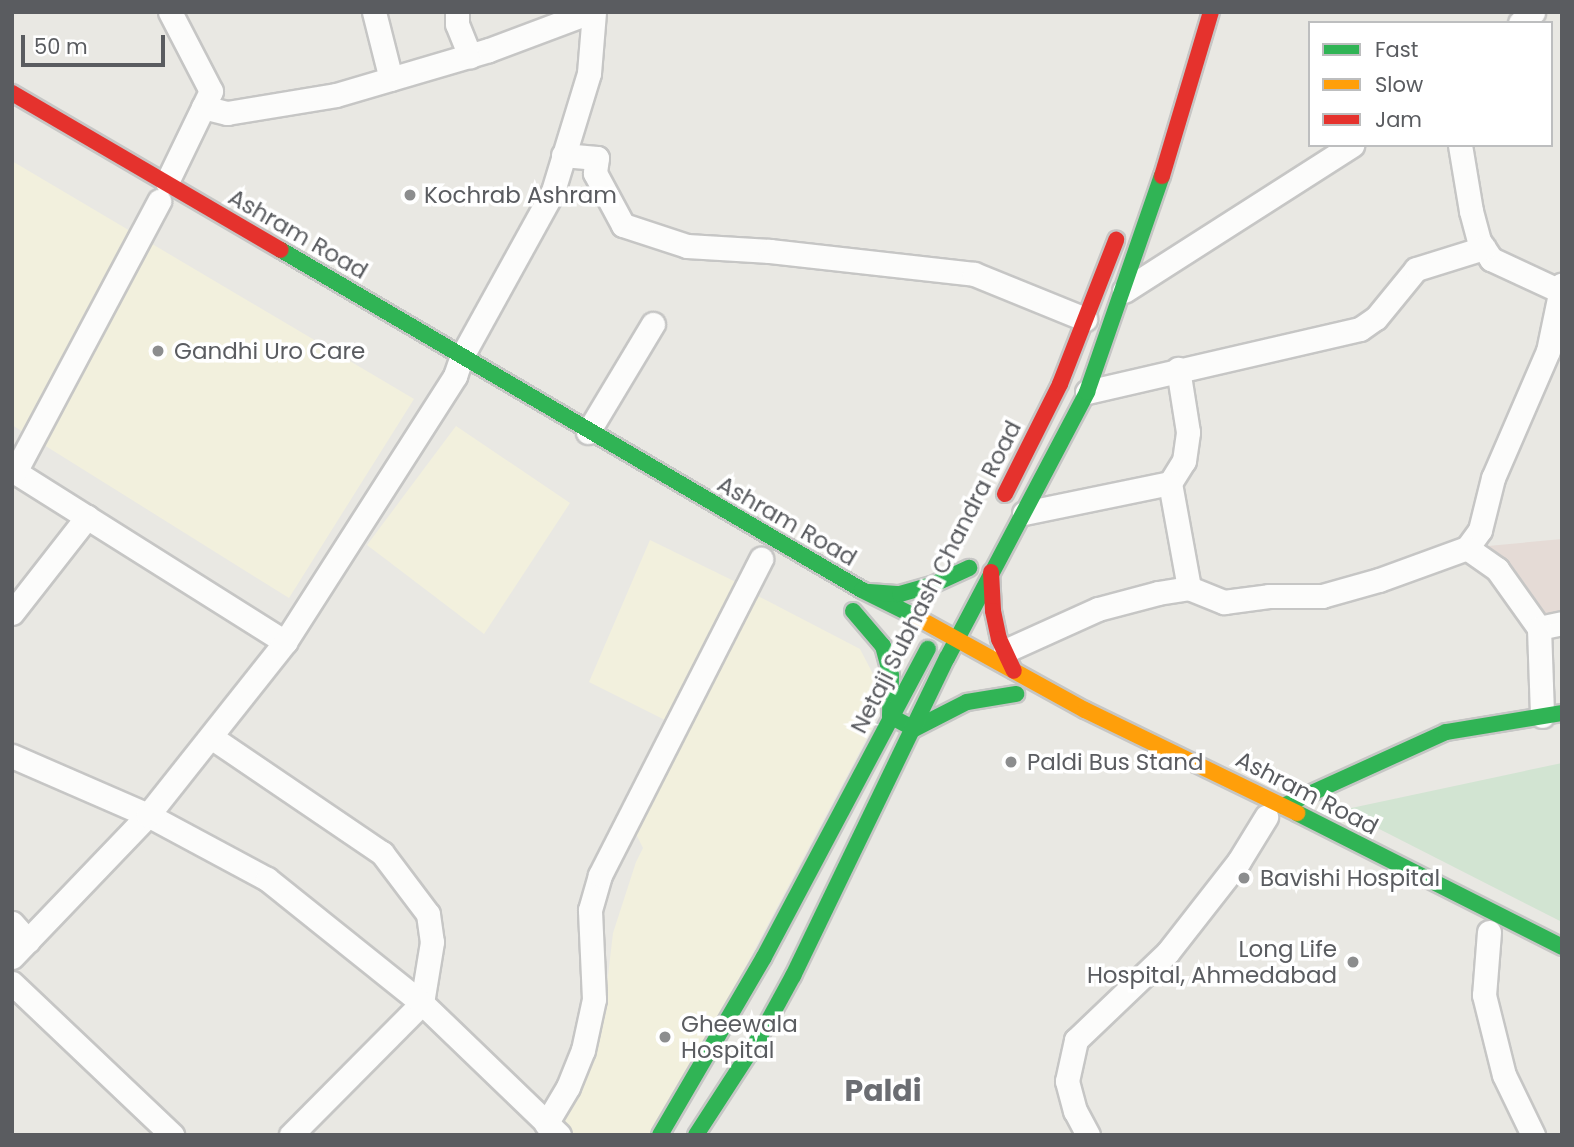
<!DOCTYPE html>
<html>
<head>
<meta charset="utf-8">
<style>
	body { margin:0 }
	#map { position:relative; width:1574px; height:1147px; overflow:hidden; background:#e9e8e3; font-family:Poppins,sans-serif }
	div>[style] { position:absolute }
	.commercial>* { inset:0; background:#f2f0dd }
	.medical>* { inset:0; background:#e5dbd6 }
	.green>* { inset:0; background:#d2e4d2 }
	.roads { filter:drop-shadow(2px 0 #c6c6c5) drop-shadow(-2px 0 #c6c6c5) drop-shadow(0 2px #c6c6c5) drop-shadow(0 -2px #c6c6c5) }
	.street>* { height:23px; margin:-11.5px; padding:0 11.5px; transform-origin:11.5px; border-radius:11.5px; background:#fcfcfb }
	.fast>* { height:16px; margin:-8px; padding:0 8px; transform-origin:8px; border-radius:8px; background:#30b455 }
	.slow>* { height:16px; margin:-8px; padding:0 8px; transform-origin:8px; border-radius:8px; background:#ff9f0a }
	.jam>* { height:16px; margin:-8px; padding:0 8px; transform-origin:8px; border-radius:8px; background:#e5322d }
	.dots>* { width:19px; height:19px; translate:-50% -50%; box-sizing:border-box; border:4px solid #fff; border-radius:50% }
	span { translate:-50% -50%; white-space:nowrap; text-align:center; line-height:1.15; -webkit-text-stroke:7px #fff; paint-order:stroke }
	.poi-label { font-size:23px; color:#5a5c60 }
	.left { translate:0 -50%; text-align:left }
	.right { translate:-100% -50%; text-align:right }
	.street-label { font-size:23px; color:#5a5c60 }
	.district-label { font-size:30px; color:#6b6d72; font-weight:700 }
	.frame { position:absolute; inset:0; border:14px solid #5a5c60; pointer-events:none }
	.legend { position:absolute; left:1308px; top:21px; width:245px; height:126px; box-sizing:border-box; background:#fff; border:2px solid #bdbebf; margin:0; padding:9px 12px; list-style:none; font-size:21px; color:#5a5c60 }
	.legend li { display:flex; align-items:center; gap:14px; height:35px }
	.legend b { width:35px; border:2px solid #bdbebf }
	.scale { position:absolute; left:21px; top:35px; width:144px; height:32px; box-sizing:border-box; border:4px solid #5a5c60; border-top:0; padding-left:9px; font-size:21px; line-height:24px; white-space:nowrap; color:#5a5c60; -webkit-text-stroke:5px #fff; paint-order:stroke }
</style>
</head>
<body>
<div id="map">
	<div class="commercial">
		<i style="clip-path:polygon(12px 161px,414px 399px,289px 598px,12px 425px)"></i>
		<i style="clip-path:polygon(456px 426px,570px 503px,484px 634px,367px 545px)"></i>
		<i style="clip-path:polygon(650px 540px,740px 584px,671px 723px,589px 682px)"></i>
		<i style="clip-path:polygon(756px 595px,860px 649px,873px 674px,875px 723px,656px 1135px,575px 1135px,562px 1121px,587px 1073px,601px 1035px,613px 933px,636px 862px,643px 848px,635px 832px)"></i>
	</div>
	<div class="medical">
		<i style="clip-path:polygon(1562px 539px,1562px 612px,1540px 616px,1488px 546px)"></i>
	</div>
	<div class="green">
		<i style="clip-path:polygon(1562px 763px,1562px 922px,1342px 810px)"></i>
	</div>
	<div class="roads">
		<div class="street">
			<i style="left:374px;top:12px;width:69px;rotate:75.8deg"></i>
			<i style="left:457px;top:12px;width:12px;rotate:90deg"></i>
			<i style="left:457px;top:24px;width:35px;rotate:68deg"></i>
			<i style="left:1520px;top:23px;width:17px;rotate:-40deg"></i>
			<i style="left:203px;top:107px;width:25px;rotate:14deg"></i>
			<i style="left:227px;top:113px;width:110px;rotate:-9.4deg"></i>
			<i style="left:336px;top:95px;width:159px;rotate:-16.4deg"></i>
			<i style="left:489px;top:50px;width:108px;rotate:-20.6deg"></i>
			<i style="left:1460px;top:145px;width:67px;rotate:80.5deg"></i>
			<i style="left:1471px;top:211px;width:31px;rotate:75deg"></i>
			<i style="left:1479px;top:241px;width:22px;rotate:56deg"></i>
			<i style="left:1491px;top:259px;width:78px;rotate:24.9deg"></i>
			<i style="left:563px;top:155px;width:34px;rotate:5deg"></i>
			<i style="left:597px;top:158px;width:15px;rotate:98deg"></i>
			<i style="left:595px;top:173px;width:59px;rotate:61.7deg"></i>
			<i style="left:623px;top:225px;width:67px;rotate:18.2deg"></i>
			<i style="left:687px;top:246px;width:83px;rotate:3.4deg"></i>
			<i style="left:770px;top:251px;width:205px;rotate:6.4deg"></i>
			<i style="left:974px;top:274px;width:120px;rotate:22.1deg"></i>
			<i style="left:167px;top:182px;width:101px;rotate:-64.2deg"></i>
			<i style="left:211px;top:91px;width:89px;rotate:-117.4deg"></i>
			<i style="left:1124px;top:291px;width:271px;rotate:-32.6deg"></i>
			<i style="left:1087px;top:392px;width:280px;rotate:-13deg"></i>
			<i style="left:1360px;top:329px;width:19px;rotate:-35deg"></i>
			<i style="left:1376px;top:318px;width:63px;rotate:-50.8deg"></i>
			<i style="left:1416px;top:269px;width:71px;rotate:-17.2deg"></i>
			<i style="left:588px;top:432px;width:126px;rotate:-59deg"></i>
			<i style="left:12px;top:470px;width:323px;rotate:32.2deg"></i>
			<i style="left:15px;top:472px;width:307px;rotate:-62deg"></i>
			<i style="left:1170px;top:483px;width:26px;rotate:-58deg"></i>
			<i style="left:1184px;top:461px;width:29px;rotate:-82deg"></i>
			<i style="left:1188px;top:432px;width:64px;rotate:-99deg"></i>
			<i style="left:1024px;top:513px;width:149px;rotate:-11.6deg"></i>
			<i style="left:1170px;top:483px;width:107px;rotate:79.7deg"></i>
			<i style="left:1467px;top:548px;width:22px;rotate:-54deg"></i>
			<i style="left:1480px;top:530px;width:54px;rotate:-76deg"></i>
			<i style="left:1493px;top:478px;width:138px;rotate:-66.6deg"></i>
			<i style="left:1548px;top:351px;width:68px;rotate:-78.2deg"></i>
			<i style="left:12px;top:613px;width:122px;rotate:-52deg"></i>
			<i style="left:1539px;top:628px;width:24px;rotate:-12deg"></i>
			<i style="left:1005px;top:651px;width:102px;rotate:-24.3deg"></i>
			<i style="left:1098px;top:609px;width:62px;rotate:-14.9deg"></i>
			<i style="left:1158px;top:593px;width:31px;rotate:-9deg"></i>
			<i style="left:1189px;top:588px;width:38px;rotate:22deg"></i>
			<i style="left:1224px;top:602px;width:45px;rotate:-7.6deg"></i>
			<i style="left:1269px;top:596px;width:53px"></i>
			<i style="left:1322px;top:596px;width:59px;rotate:-15.7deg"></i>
			<i style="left:1379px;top:580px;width:94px;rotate:-20deg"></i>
			<i style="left:1467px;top:548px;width:37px;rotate:35deg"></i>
			<i style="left:1497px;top:569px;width:72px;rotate:54.6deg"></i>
			<i style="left:1539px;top:628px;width:88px;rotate:88deg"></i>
			<i style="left:211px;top:737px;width:207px;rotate:34.2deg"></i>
			<i style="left:382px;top:853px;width:76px;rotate:53deg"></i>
			<i style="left:428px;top:914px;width:28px;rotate:82deg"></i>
			<i style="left:432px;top:942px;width:62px;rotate:99.3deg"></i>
			<i style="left:422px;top:1003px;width:186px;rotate:134.8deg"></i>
			<i style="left:12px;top:756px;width:148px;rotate:23.5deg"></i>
			<i style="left:148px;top:815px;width:135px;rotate:28.3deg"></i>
			<i style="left:267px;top:879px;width:198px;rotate:38.7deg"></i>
			<i style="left:422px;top:1003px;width:190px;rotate:43.9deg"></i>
			<i style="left:12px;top:923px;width:24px;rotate:48deg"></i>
			<i style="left:1489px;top:932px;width:63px;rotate:94.5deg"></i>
			<i style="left:1484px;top:995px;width:82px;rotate:76deg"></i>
			<i style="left:1504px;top:1075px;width:67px;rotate:64.2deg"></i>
			<i style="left:12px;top:957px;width:197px;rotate:-46.2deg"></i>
			<i style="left:148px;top:815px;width:221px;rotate:-51.6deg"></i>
			<i style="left:285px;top:642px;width:316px;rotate:-57.4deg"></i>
			<i style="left:455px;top:376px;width:21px;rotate:-71deg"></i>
			<i style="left:462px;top:356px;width:188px;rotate:-61.1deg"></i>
			<i style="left:553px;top:191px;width:123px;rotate:-73deg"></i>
			<i style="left:589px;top:73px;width:61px;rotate:-85.3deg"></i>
			<i style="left:12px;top:983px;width:221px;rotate:43.5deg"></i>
			<i style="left:546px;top:1124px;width:43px;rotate:-59.3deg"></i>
			<i style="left:568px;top:1087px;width:40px;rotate:-68deg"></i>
			<i style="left:583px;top:1050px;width:52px;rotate:-77.8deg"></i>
			<i style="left:594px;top:999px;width:89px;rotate:-92.6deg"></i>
			<i style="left:590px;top:910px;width:36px;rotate:-74deg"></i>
			<i style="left:600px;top:875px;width:355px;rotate:-63deg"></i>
			<i style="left:1088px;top:1135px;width:27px;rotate:-118deg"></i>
			<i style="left:1075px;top:1111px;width:31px;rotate:-105deg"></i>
			<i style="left:1067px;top:1081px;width:42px;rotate:-77.6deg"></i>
			<i style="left:1076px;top:1040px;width:127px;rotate:-43.7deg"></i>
			<i style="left:1168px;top:952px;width:115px;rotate:-52deg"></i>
			<i style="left:1239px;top:861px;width:52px;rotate:-58.5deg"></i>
		</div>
		<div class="fast">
			<i style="left:281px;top:250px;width:673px;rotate:30.34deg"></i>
			<i style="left:862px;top:590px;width:63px;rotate:26.6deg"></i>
			<i style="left:869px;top:592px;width:31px;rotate:4deg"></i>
			<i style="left:900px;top:594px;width:33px;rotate:-16deg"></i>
			<i style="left:932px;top:585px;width:41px;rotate:-24.7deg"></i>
			<i style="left:853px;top:611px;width:46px;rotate:49.4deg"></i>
			<i style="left:883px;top:646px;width:30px;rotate:75deg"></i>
			<i style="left:891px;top:675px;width:41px;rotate:91.4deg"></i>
			<i style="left:890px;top:716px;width:27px;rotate:28deg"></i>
			<i style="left:914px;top:729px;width:59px;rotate:-27deg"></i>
			<i style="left:967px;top:702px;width:50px;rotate:-9.3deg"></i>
			<i style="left:947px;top:658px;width:301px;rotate:-62.2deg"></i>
			<i style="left:1087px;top:392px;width:229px;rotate:-70.9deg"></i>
			<i style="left:1283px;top:806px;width:179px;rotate:-24.4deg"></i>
			<i style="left:1446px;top:732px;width:118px;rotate:-9.3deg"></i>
			<i style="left:1297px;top:813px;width:297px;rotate:26.8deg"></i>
			<i style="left:660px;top:1135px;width:206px;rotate:-59.7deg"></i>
			<i style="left:764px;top:957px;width:349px;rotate:-62deg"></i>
			<i style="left:696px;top:1135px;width:116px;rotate:-57deg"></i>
			<i style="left:759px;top:1038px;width:71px;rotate:-61.3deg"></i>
			<i style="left:793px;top:976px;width:353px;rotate:-64.2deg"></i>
		</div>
		<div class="slow">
			<i style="left:918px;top:618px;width:191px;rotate:28.9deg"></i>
			<i style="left:1085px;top:710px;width:236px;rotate:25.9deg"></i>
		</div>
		<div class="jam">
			<i style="left:12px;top:93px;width:311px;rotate:30.3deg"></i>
			<i style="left:1162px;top:176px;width:171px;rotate:-73.4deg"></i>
			<i style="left:1005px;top:494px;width:123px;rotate:-63.4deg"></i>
			<i style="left:1060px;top:384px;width:155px;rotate:-68.7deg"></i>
			<i style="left:991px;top:572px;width:39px;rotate:87deg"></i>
			<i style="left:993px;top:611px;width:29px;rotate:78deg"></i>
			<i style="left:999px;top:639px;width:35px;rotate:65deg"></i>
		</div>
	</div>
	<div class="dots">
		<i style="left:410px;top:195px;background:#8c8d8e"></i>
		<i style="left:158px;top:351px;background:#8c8d8e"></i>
		<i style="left:1011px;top:762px;background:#8c8d8e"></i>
		<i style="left:1244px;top:878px;background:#8c8d8e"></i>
		<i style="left:1353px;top:962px;background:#8c8d8e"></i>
		<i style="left:665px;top:1037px;background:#8c8d8e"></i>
	</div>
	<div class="poi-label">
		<span class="left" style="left:424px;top:195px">Kochrab Ashram</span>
		<span class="left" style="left:174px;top:351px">Gandhi Uro Care</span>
		<span class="left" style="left:1027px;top:762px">Paldi Bus Stand</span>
		<span class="left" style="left:1260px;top:878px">Bavishi Hospital</span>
		<span class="right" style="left:1337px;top:962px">Long Life<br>Hospital, Ahmedabad</span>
		<span class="left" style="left:681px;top:1037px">Gheewala<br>Hospital</span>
	</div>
	<div class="street-label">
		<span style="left:298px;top:234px;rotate:30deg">Ashram Road</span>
		<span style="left:787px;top:521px;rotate:30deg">Ashram Road</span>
		<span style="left:936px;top:577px;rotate:-63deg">Netaji Subhash Chandra Road</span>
		<span style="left:1307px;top:793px;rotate:27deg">Ashram Road</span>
	</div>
	<div class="district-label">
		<span style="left:883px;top:1091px">Paldi</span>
	</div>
	<div class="frame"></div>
	<ul class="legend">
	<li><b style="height:9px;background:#30b455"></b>Fast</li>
	<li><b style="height:9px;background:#ff9f0a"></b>Slow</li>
	<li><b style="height:9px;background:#e5322d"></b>Jam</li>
	</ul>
	<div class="scale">50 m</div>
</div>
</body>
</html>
